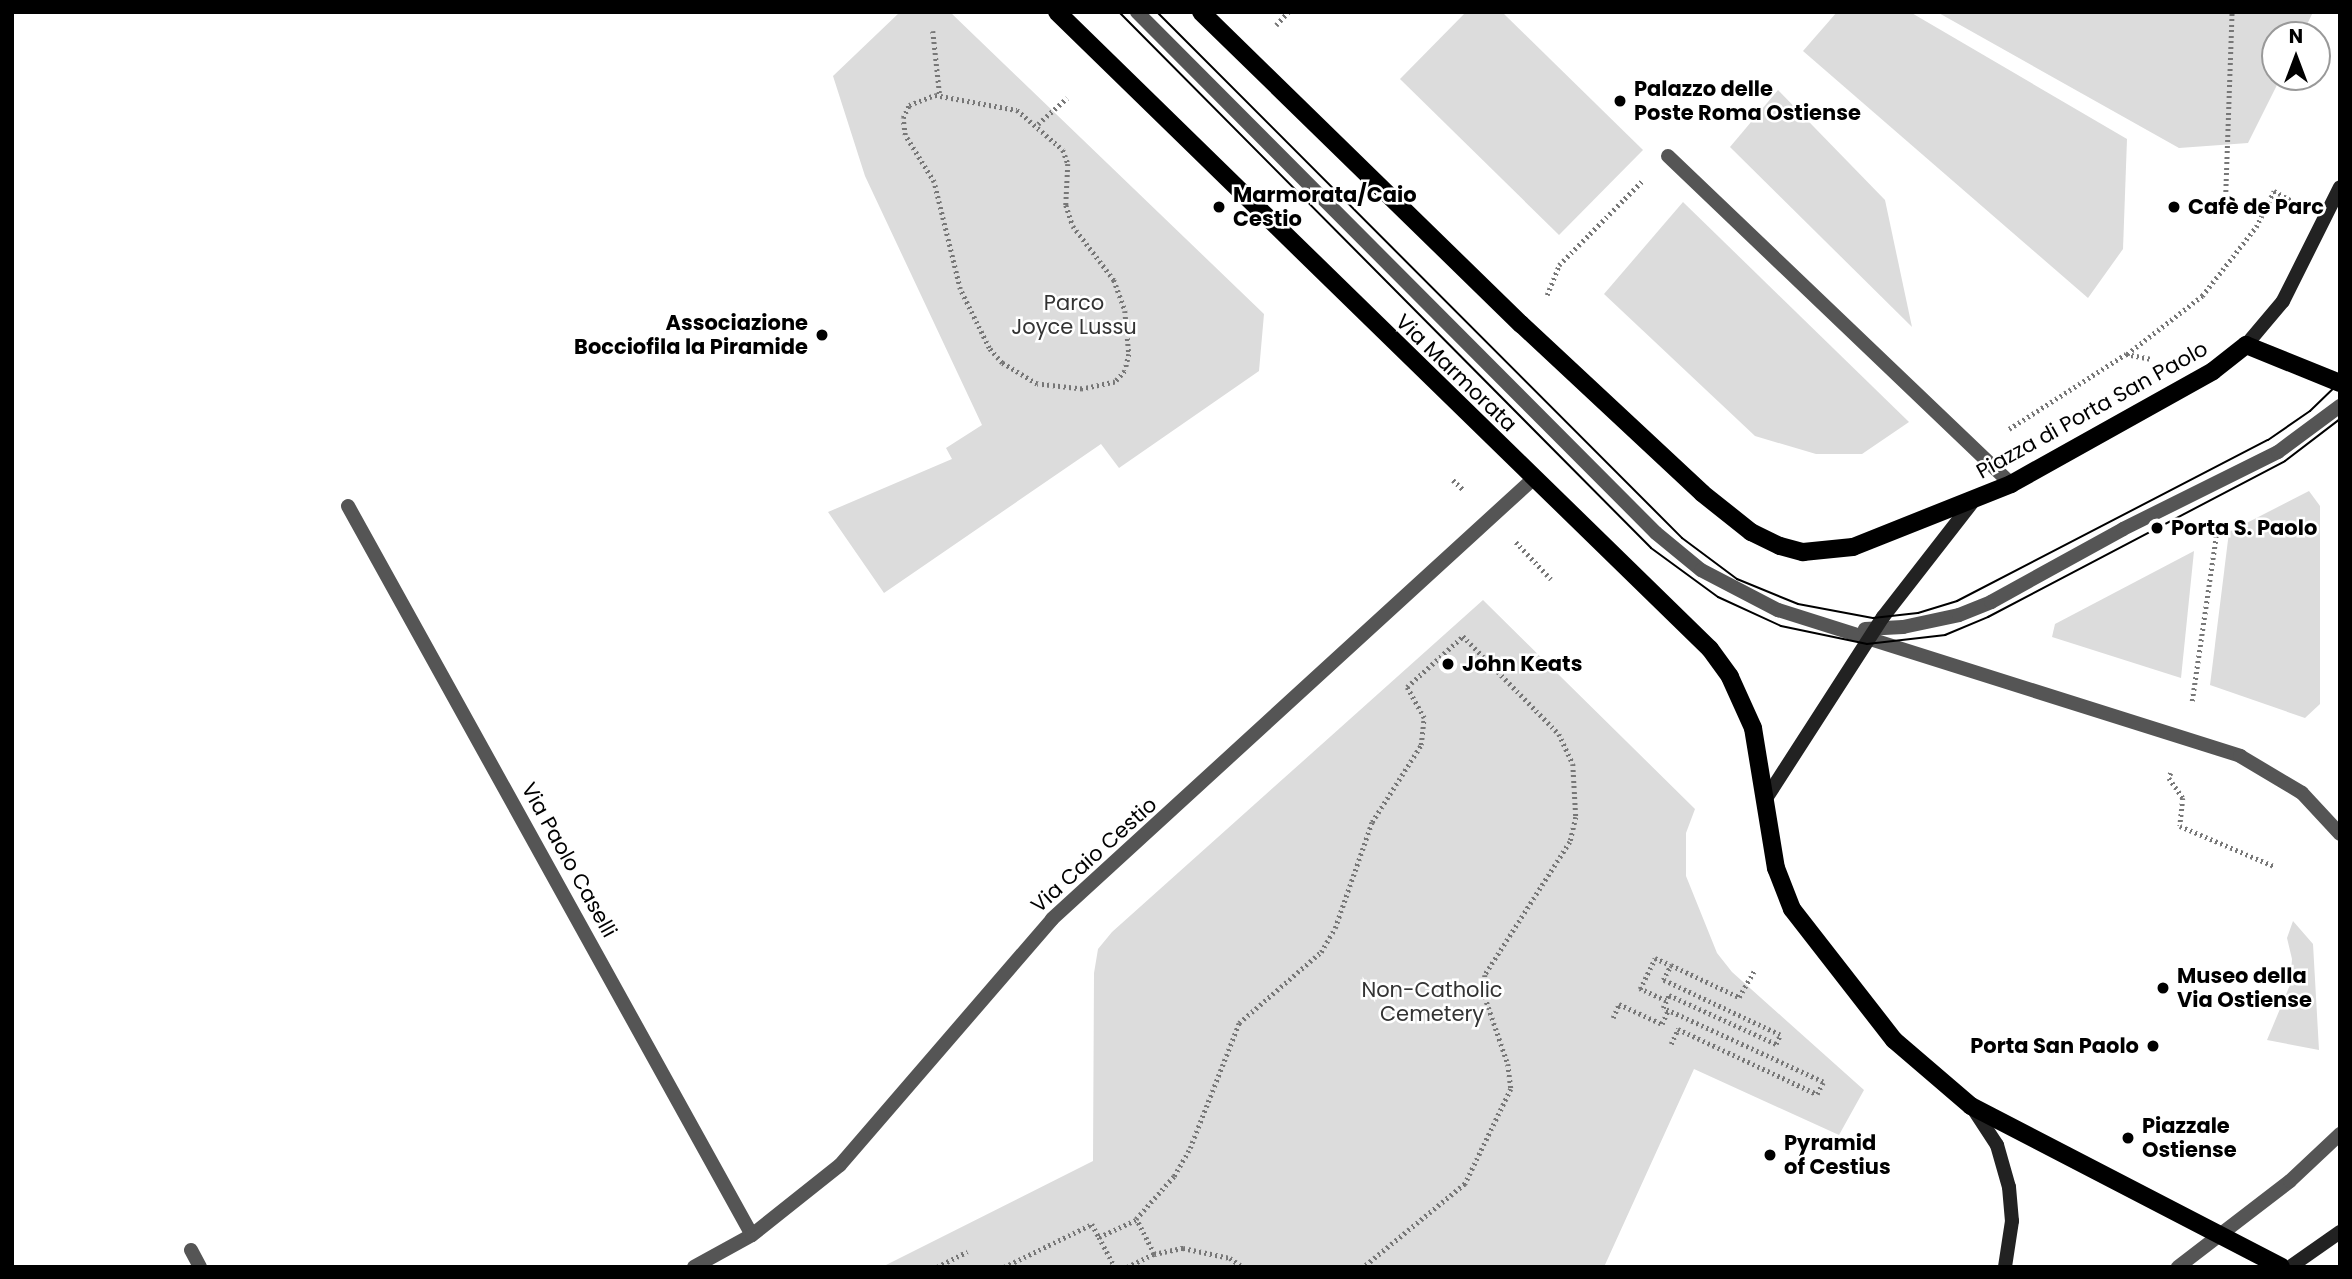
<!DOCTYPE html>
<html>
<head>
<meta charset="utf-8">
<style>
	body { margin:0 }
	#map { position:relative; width:2352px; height:1279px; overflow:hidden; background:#fff; font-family:Poppins,sans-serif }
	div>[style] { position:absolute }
	.green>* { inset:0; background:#dcdcdc }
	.path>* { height:4.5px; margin-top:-2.25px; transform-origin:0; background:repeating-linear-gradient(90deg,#777 0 2px,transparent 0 5.5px) }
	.lane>* { height:14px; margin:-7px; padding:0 7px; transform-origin:7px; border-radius:7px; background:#555 }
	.street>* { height:14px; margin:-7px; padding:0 7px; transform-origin:7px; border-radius:7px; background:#555 }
	.secondary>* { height:14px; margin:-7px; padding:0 7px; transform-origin:7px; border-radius:7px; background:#222 }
	.primary>* { height:18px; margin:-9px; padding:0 9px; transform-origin:9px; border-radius:9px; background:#000 }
	.tram>* { height:2px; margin:-1px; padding:0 1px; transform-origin:1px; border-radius:1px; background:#000 }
	.dots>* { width:19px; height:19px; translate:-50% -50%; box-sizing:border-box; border:4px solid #fff; border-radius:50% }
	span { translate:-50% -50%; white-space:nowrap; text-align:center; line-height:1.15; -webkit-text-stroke:5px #fff; paint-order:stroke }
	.poi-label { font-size:21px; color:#000; font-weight:700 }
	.left { translate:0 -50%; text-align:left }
	.right { translate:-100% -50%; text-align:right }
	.park-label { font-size:21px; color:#333 }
	.street-label { font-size:21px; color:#000 }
	.frame { position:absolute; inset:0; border:14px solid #000; pointer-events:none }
	.north { position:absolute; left:2261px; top:21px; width:70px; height:70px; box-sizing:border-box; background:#fff; border:2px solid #999; border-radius:50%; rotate:0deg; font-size:19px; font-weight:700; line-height:28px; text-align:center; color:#000 }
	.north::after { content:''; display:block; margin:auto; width:24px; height:32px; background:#000; clip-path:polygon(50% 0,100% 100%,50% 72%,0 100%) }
</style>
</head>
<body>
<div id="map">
	<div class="green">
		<i style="clip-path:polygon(900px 12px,950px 12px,1264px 314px,1259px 371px,1119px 468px,1101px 444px,884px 593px,828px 512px,952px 459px,946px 448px,982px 425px,865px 176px,833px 76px)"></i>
		<i style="clip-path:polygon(1466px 12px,1502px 12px,1643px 150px,1559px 235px,1400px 79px)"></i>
		<i style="clip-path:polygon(1837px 12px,1910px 12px,2127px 139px,2123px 249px,2088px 298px,1803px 51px)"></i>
		<i style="clip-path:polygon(1937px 12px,2313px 12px,2302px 35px,2275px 35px,2275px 77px,2281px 77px,2248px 143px,2179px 148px)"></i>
		<i style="clip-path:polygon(1778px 90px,1885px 200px,1912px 327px,1730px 147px)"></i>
		<i style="clip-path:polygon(1683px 202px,1909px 422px,1862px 454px,1816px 454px,1755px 436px,1604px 294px)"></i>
		<i style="clip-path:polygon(2309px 491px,2320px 506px,2320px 704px,2305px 718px,2210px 685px,2229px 532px)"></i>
		<i style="clip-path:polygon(2194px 551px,2181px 678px,2052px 637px,2055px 624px)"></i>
		<i style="clip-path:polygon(1483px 600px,1695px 809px,1686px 833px,1686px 876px,1717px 953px,1732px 972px,1864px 1090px,1839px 1135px,1694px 1069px,1604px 1267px,882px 1267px,1093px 1161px,1094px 973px,1098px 949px,1112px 932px)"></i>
		<i style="clip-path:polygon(2293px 921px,2313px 944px,2319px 1050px,2267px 1040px,2290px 985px,2292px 959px,2287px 938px)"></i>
	</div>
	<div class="path">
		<i style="left:1276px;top:25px;width:18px;rotate:-47deg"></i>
		<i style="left:933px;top:31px;width:65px;rotate:83.9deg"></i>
		<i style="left:935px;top:95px;width:83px;rotate:10.4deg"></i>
		<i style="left:1017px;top:110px;width:61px;rotate:41deg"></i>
		<i style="left:1063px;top:150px;width:15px;rotate:70deg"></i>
		<i style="left:1068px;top:164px;width:41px;rotate:92.8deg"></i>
		<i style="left:1066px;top:205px;width:22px;rotate:72deg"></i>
		<i style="left:1073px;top:226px;width:68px;rotate:52.8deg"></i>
		<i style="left:1114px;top:280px;width:33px;rotate:70deg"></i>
		<i style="left:1125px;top:311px;width:43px;rotate:84.7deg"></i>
		<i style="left:1129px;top:354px;width:17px;rotate:103deg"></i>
		<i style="left:1125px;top:371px;width:15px;rotate:132deg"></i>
		<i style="left:1115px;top:382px;width:34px;rotate:168deg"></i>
		<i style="left:1082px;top:389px;width:45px;rotate:-173.7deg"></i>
		<i style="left:1037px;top:384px;width:41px;rotate:-149deg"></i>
		<i style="left:1002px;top:363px;width:20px;rotate:-131deg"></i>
		<i style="left:989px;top:348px;width:66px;rotate:-116.2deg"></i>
		<i style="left:960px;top:289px;width:110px;rotate:-103.7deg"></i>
		<i style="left:934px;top:182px;width:55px;rotate:-121.7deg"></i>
		<i style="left:905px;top:135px;width:17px;rotate:-97deg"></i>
		<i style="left:903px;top:118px;width:14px;rotate:-65deg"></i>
		<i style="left:909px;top:105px;width:28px;rotate:-21deg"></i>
		<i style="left:1038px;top:124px;width:39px;rotate:-42deg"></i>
		<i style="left:2225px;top:208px;width:196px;rotate:-88deg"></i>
		<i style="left:1547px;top:295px;width:32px;rotate:-68deg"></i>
		<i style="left:1559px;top:265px;width:120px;rotate:-45.3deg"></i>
		<i style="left:2127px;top:354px;width:95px;rotate:-37.7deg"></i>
		<i style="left:2202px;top:296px;width:88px;rotate:-52deg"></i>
		<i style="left:2256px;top:227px;width:40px;rotate:-63.4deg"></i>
		<i style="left:2274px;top:191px;width:21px;rotate:29deg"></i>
		<i style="left:2009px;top:429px;width:139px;rotate:-32.7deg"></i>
		<i style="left:2126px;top:354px;width:26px;rotate:11deg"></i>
		<i style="left:1453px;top:480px;width:16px;rotate:43deg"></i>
		<i style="left:1516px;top:542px;width:51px;rotate:46.6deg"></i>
		<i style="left:2192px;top:701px;width:180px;rotate:-81.7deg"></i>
		<i style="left:2171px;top:773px;width:5px;rotate:112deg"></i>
		<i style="left:2169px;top:778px;width:24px;rotate:55deg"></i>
		<i style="left:2183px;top:798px;width:28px;rotate:96deg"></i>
		<i style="left:2180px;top:826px;width:102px;rotate:23.1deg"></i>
		<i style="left:1666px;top:1001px;width:29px;rotate:-155deg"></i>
		<i style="left:1640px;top:989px;width:34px;rotate:-64deg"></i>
		<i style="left:1655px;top:958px;width:17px;rotate:24deg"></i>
		<i style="left:1613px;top:1018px;width:15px;rotate:-67deg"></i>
		<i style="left:1619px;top:1004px;width:47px;rotate:24.9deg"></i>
		<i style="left:1662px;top:1024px;width:15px;rotate:-67deg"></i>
		<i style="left:1671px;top:1044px;width:17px;rotate:-65deg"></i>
		<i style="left:1678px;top:1029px;width:153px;rotate:25.1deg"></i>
		<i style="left:1817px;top:1094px;width:13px;rotate:-63deg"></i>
		<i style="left:1823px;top:1082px;width:176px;rotate:-155.2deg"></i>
		<i style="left:1663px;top:1008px;width:14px;rotate:-65deg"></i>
		<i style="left:1669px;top:995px;width:118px;rotate:24.6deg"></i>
		<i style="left:1776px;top:1044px;width:10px;rotate:-66deg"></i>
		<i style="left:1780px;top:1035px;width:129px;rotate:-154.8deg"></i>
		<i style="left:1663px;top:980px;width:17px;rotate:-62deg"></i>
		<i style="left:1671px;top:965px;width:75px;rotate:25.2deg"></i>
		<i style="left:1739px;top:997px;width:32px;rotate:-60deg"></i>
		<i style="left:1099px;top:1237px;width:34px;rotate:62deg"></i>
		<i style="left:1154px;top:1254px;width:39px;rotate:-117deg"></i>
		<i style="left:1136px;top:1219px;width:57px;rotate:-48.5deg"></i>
		<i style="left:1174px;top:1176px;width:32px;rotate:-60deg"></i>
		<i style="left:1190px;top:1148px;width:134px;rotate:-68.6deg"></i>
		<i style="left:1239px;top:1023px;width:108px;rotate:-40.9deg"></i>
		<i style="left:1321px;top:952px;width:28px;rotate:-60deg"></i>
		<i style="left:1335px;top:928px;width:112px;rotate:-70.8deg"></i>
		<i style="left:1372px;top:822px;width:91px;rotate:-57.5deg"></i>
		<i style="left:1421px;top:745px;width:27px;rotate:-84deg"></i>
		<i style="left:1424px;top:718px;width:35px;rotate:-119deg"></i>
		<i style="left:1407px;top:687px;width:76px;rotate:-42.3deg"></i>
		<i style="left:1463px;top:636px;width:137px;rotate:45.6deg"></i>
		<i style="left:1559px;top:734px;width:33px;rotate:65deg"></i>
		<i style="left:1573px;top:764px;width:53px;rotate:86.8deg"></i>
		<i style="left:1576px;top:817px;width:26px;rotate:103deg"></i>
		<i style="left:1570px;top:842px;width:158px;rotate:122.6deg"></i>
		<i style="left:1485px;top:975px;width:22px;rotate:90deg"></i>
		<i style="left:1485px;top:997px;width:71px;rotate:71.1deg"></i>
		<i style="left:1508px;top:1064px;width:25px;rotate:83deg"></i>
		<i style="left:1511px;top:1089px;width:106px;rotate:115.8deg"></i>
		<i style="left:1465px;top:1184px;width:131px;rotate:140.6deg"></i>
		<i style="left:937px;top:1267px;width:34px;rotate:-27deg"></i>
		<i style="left:1004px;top:1267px;width:98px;rotate:-26deg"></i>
		<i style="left:1092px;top:1224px;width:15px;rotate:62deg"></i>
		<i style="left:1099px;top:1237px;width:41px;rotate:-24.7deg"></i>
		<i style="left:1127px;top:1267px;width:30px;rotate:-26deg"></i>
		<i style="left:1154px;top:1254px;width:30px;rotate:-12deg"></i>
		<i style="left:1183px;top:1248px;width:48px;rotate:12deg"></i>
		<i style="left:1230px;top:1258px;width:16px;rotate:35deg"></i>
	</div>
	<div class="lane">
		<i style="left:1137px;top:12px;width:735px;rotate:45.11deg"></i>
		<i style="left:1656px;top:533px;width:58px;rotate:39.4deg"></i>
		<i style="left:1701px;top:570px;width:87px;rotate:27.5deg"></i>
		<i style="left:1778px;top:610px;width:485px;rotate:17.5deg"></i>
		<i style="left:2240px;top:756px;width:72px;rotate:30.8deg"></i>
		<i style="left:2302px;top:793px;width:56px;rotate:47.2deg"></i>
		<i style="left:1668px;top:156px;width:475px;rotate:43.7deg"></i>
		<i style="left:1865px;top:629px;width:38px;rotate:-3deg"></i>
		<i style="left:1903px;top:627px;width:57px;rotate:-12.1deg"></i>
		<i style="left:1959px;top:615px;width:35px;rotate:-22deg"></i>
		<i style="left:1991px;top:602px;width:151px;rotate:-28.9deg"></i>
		<i style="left:2123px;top:529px;width:173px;rotate:-26.4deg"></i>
		<i style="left:2278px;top:452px;width:77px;rotate:-36.6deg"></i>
		<i style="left:2178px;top:1267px;width:141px;rotate:-37.5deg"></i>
		<i style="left:2290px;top:1181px;width:69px;rotate:-43.2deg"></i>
	</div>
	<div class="street">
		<i style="left:348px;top:506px;width:833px;rotate:61.01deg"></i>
		<i style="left:191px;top:1250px;width:19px;rotate:62deg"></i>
		<i style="left:694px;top:1267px;width:66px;rotate:-28.9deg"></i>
		<i style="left:752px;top:1235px;width:112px;rotate:-38.5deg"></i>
		<i style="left:840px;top:1165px;width:325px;rotate:-49.2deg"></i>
		<i style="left:1052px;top:919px;width:650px;rotate:-42.45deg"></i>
	</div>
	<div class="secondary">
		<i style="left:2246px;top:345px;width:57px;rotate:-49.9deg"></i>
		<i style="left:2283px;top:301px;width:127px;rotate:-63.4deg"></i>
		<i style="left:1765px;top:800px;width:218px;rotate:-57.2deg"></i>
		<i style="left:1883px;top:617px;width:148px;rotate:-52.1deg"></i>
		<i style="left:1974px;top:1110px;width:42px;rotate:56.7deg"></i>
		<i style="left:1997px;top:1145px;width:44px;rotate:74.1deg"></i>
		<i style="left:2009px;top:1187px;width:34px;rotate:85deg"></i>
		<i style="left:2012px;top:1221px;width:47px;rotate:98.7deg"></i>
		<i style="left:2290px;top:1267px;width:61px;rotate:-35deg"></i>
	</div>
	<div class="primary">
		<i style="left:1057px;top:12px;width:912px;rotate:44.29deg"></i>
		<i style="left:1710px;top:649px;width:34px;rotate:54deg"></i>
		<i style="left:1730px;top:677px;width:56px;rotate:65.7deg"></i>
		<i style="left:1753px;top:728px;width:142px;rotate:80.7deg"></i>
		<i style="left:1776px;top:868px;width:44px;rotate:68.7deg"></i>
		<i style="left:1792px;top:909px;width:166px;rotate:52.1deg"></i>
		<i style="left:1894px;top:1040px;width:101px;rotate:40.6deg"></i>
		<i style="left:1971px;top:1106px;width:349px;rotate:27.4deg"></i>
		<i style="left:1201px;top:12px;width:447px;rotate:44.3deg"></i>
		<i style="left:1521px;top:324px;width:248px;rotate:43deg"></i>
		<i style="left:1702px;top:493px;width:63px;rotate:38.5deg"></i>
		<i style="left:1751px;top:532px;width:32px;rotate:26deg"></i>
		<i style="left:1780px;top:546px;width:24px;rotate:15deg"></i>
		<i style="left:1803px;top:552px;width:50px;rotate:-5.7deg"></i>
		<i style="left:1853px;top:547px;width:170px;rotate:-21.7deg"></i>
		<i style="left:2011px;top:484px;width:231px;rotate:-29.2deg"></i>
		<i style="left:2213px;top:371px;width:42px;rotate:-38.2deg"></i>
		<i style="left:2246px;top:345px;width:101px;rotate:22deg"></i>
	</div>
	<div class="tram">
		<i style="left:1119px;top:12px;width:755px;rotate:45.21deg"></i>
		<i style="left:1651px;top:548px;width:83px;rotate:36.2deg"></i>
		<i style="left:1718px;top:597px;width:69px;rotate:24.7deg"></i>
		<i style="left:1781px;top:626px;width:88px;rotate:11.8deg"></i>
		<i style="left:1867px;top:644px;width:79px;rotate:-6.6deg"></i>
		<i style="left:1945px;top:635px;width:47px;rotate:-22.7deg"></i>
		<i style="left:1988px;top:617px;width:335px;rotate:-27.7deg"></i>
		<i style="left:2285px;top:461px;width:69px;rotate:-37.4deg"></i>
		<i style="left:1157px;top:12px;width:743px;rotate:45.05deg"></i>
		<i style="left:1682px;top:538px;width:69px;rotate:36.7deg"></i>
		<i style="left:1737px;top:579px;width:66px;rotate:22.3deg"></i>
		<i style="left:1798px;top:604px;width:76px;rotate:10.6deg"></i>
		<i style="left:1873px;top:618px;width:45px;rotate:-6.3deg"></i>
		<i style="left:1918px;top:613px;width:41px;rotate:-17.1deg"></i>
		<i style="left:1957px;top:601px;width:350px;rotate:-27.4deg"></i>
		<i style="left:2268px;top:440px;width:51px;rotate:-34.6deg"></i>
		<i style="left:2310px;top:411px;width:42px;rotate:-44deg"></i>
	</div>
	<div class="dots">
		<i style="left:1620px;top:101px;background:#000"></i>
		<i style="left:1219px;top:207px;background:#000"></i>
		<i style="left:2174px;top:207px;background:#000"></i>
		<i style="left:822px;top:335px;background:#000"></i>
		<i style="left:2157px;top:528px;background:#000"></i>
		<i style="left:1448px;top:664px;background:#000"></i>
		<i style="left:2163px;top:988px;background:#000"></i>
		<i style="left:2153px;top:1046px;background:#000"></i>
		<i style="left:2128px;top:1138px;background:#000"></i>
		<i style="left:1770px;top:1155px;background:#000"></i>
	</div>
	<div class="poi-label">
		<span class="left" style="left:1634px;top:101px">Palazzo delle<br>Poste Roma Ostiense</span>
		<span class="left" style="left:1233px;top:207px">Marmorata/Caio<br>Cestio</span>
		<span class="left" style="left:2188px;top:207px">Cafè de Parc</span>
		<span class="right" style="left:808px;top:335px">Associazione<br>Bocciofila la Piramide</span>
		<span class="left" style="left:2171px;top:528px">Porta S. Paolo</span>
		<span class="left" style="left:1462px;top:664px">John Keats</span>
		<span class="left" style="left:2177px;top:988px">Museo della<br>Via Ostiense</span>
		<span class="right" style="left:2139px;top:1046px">Porta San Paolo</span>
		<span class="left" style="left:2142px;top:1138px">Piazzale<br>Ostiense</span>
		<span class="left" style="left:1784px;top:1155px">Pyramid<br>of Cestius</span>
	</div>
	<div class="park-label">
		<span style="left:1074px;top:315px">Parco<br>Joyce Lussu</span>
		<span style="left:1432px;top:1002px">Non-Catholic<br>Cemetery</span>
	</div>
	<div class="street-label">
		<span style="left:1456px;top:373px;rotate:44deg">Via Marmorata</span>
		<span style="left:2092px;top:410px;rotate:-29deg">Piazza di Porta San Paolo</span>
		<span style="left:1094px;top:855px;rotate:-42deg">Via Caio Cestio</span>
		<span style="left:569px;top:860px;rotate:61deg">Via Paolo Caselli</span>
	</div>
	<div class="frame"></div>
	<div class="north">N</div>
</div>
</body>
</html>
